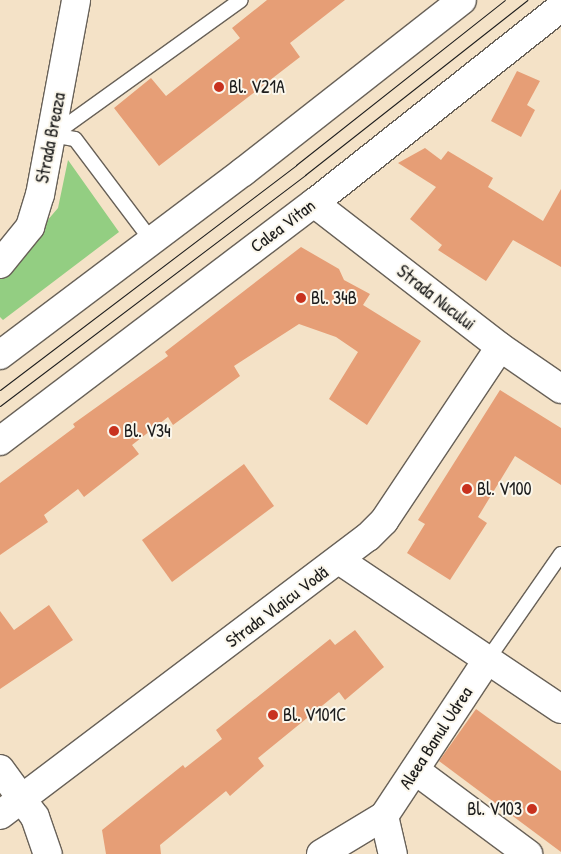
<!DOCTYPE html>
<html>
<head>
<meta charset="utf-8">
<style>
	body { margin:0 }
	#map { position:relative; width:561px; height:854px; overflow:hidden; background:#f4e2c7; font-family:"Patrick Hand",sans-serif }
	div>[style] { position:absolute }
	.green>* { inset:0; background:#93ce82 }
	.building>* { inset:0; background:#e69e76 }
	.roads { filter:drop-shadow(1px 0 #686158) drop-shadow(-1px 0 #686158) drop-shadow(0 1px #686158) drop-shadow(0 -1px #686158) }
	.service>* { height:14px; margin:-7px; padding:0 7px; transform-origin:7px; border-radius:7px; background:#fff }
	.minor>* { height:28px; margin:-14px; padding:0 14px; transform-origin:14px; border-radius:14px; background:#fff }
	.tertiary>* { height:28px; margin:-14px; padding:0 14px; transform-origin:14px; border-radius:14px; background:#fff }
	.secondary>* { height:28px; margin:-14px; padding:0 14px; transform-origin:14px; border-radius:14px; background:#fff }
	.tram>* { height:1px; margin:-0.5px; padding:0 0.5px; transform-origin:0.5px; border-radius:0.5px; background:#1c1c1c }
	.dots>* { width:14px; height:14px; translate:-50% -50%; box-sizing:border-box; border:2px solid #fbf7ec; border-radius:50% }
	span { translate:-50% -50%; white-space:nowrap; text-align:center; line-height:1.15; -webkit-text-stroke:4px #fbf7ec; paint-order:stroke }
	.poi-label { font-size:18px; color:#1c1c1c }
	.left { translate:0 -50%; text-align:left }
	.right { translate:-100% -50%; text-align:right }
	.street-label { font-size:18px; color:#1c1c1c }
</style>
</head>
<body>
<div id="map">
	<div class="green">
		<i style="clip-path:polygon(68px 160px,119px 232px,3px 320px,0 317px,0 276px,58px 208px)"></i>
	</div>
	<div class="building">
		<i style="clip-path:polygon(267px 0,345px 0,290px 43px,300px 57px,159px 166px,114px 108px,151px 78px,166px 96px,240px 38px,232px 28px)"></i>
		<i style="clip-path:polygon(517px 71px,540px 81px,527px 105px,535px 110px,521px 137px,491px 121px)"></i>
		<i style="clip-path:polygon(425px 148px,441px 160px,448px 151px,493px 178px,488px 187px,543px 221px,561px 189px,561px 267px,513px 240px,486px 281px,438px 250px,442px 245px,410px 219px,436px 187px,398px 163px)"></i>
		<i style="clip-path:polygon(301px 247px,339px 269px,344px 280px,370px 294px,363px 305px,421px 341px,367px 425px,329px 399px,358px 352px,336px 337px,299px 324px,234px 366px,240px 376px,173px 425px,168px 417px,132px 445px,139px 454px,84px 497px,78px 489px,44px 515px,48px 522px,0 555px,0 483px,75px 427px,73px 424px,168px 356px,165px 352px)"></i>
		<i style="clip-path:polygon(500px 390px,561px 428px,561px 485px,515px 456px,478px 517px,487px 523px,450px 580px,407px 553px,425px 524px,418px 520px)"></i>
		<i style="clip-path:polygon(244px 464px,274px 506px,172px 582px,142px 540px)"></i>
		<i style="clip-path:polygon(49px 605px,73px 640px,0 689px,0 611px,14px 630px)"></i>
		<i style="clip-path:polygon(355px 630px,384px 667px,345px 700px,339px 692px,258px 758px,264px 766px,230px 796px,226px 791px,160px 845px,161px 854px,106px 854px,102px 830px,183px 765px,185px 768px,222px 739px,216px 730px,330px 639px,335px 645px)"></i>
		<i style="clip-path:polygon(476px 709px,561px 771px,561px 852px,439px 761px)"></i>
	</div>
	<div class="roads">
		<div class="service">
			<i style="left:52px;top:135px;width:23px;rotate:10deg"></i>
			<i style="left:75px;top:139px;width:128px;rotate:53deg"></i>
			<i style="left:53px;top:135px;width:231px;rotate:-35.7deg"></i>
			<i style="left:488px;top:659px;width:128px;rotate:-55.2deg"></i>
		</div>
		<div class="minor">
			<i style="left:339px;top:560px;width:267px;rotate:33.9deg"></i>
			<i style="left:415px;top:770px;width:141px;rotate:36.6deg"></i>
			<i style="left:0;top:815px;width:461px;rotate:-37.1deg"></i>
			<i style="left:368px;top:537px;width:23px;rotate:-45deg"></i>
			<i style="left:384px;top:521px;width:209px;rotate:-56.3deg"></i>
			<i style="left:384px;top:816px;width:39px;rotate:77deg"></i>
			<i style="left:321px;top:854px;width:74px;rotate:-31.1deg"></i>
			<i style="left:384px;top:816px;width:188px;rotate:-56.5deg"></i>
		</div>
		<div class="tertiary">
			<i style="left:314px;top:203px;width:235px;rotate:37.7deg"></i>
			<i style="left:500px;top:347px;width:74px;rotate:34.5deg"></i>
			<i style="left:0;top:264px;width:48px;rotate:-51deg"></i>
			<i style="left:30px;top:227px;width:34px;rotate:-73deg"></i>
			<i style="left:40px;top:195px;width:198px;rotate:-79.5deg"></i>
			<i style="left:0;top:769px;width:59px;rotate:53.9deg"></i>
			<i style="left:35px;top:817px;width:39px;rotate:71deg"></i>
		</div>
		<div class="secondary">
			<i style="left:0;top:355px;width:304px;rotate:-37deg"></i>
			<i style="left:243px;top:172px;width:278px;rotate:-38.1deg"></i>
			<i style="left:0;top:441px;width:394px;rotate:-37.2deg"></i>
			<i style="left:314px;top:203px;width:315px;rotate:-38.4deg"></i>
		</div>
	</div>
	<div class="tram">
		<i style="left:0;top:390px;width:372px;rotate:-37.2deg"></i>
		<i style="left:296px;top:165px;width:266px;rotate:-38.3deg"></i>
		<i style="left:0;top:406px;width:383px;rotate:-37.1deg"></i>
		<i style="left:305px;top:175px;width:283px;rotate:-38.2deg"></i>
	</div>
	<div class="dots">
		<i style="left:219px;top:87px;background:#c8321e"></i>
		<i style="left:301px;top:298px;background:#c8321e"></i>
		<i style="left:114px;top:431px;background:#c8321e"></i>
		<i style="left:467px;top:489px;background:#c8321e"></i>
		<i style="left:273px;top:715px;background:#c8321e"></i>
		<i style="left:532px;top:809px;background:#c8321e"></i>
	</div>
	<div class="poi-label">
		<span class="left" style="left:229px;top:87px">Bl. V21A</span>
		<span class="left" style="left:311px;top:298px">Bl. 34B</span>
		<span class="left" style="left:124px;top:431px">Bl. V34</span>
		<span class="left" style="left:477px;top:489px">Bl. V100</span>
		<span class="left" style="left:283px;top:715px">Bl. V101C</span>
		<span class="right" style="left:522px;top:809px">Bl. V103</span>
	</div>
	<div class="street-label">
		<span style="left:51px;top:138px;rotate:-79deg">Strada Breaza</span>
		<span style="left:283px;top:226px;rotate:-37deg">Calea Vitan</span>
		<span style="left:436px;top:298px;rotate:38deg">Strada Nucului</span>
		<span style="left:277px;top:607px;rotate:-37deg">Strada Vlaicu Vodă</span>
		<span style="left:436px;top:738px;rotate:-57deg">Aleea Banul Udrea</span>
	</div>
</div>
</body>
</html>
